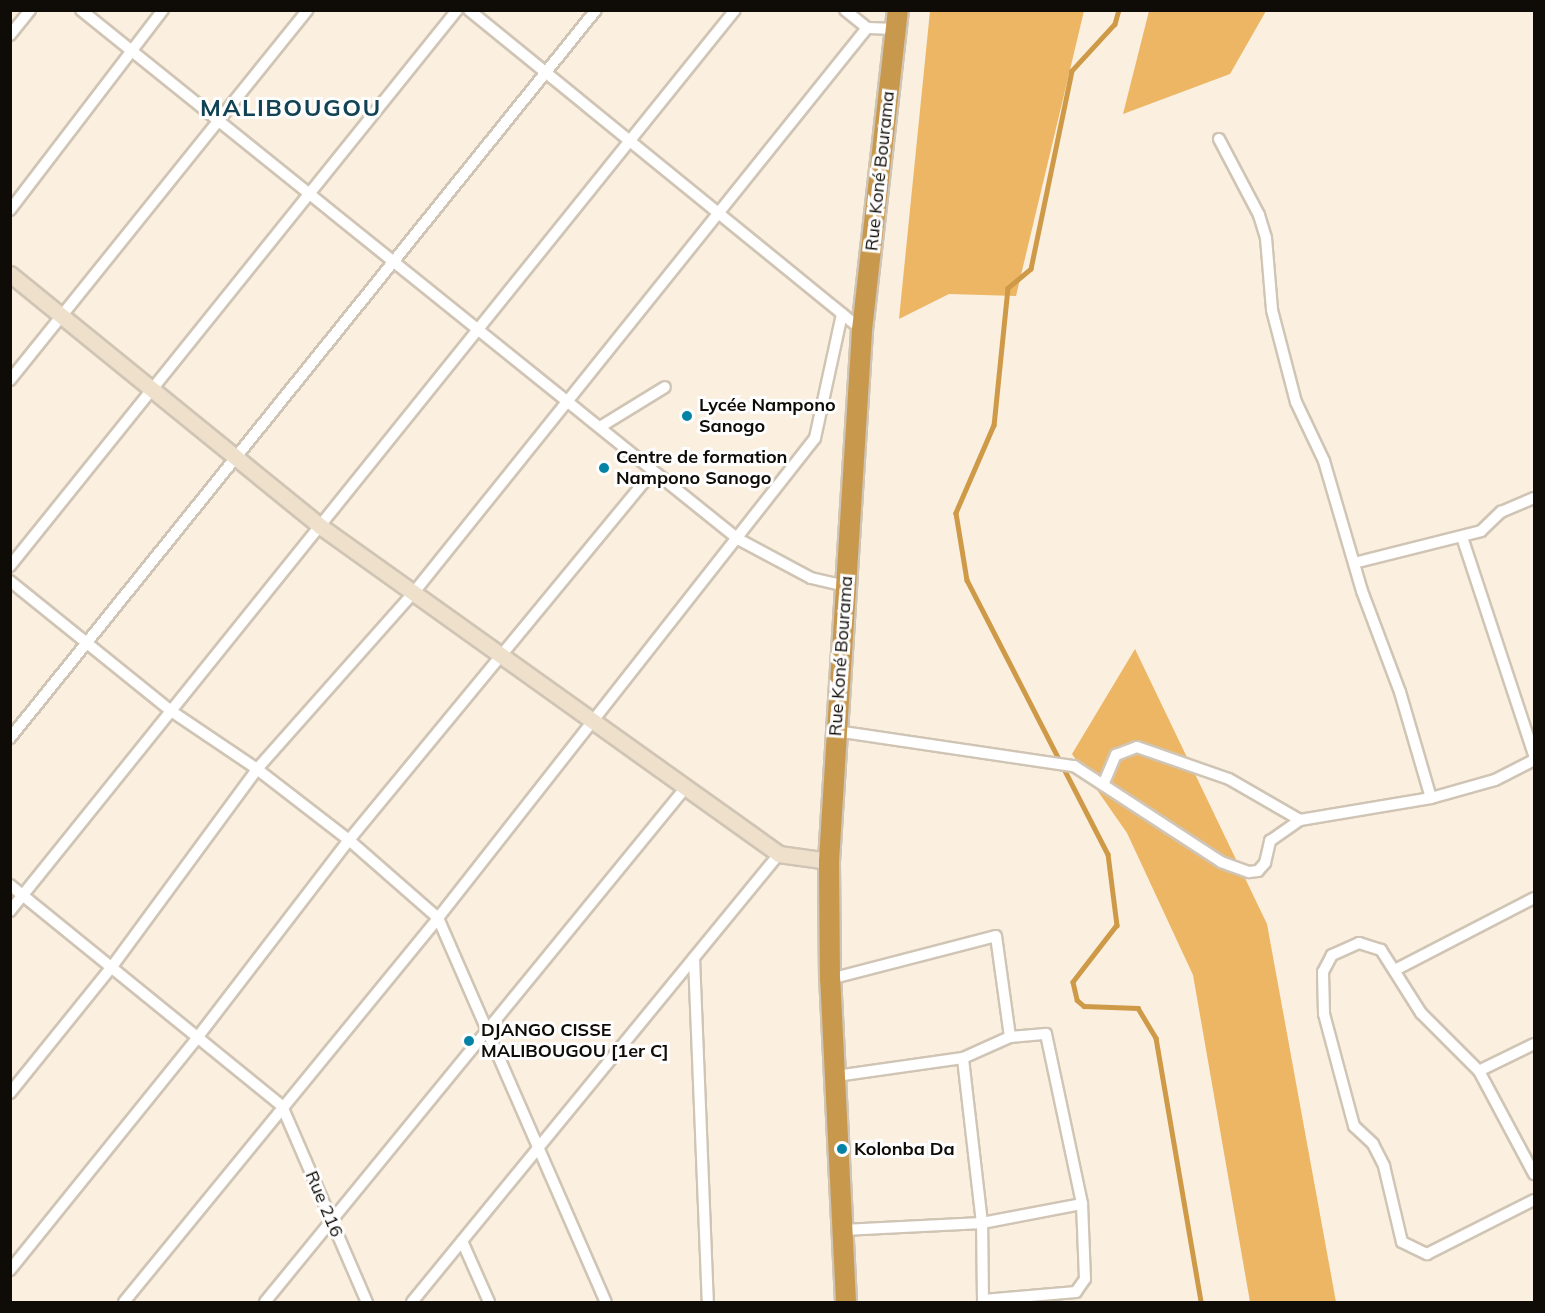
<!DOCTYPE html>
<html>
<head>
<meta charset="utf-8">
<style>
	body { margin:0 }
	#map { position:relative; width:1545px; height:1313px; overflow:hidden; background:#fbefdf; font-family:Mulish,sans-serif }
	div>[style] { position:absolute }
	.forest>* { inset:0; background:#ecb664 }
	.stream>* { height:4.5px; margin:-2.25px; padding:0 2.25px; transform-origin:2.25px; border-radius:2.25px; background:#cf9a47 }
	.roads { filter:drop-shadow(2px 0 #d0c5b5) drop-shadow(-2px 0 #d0c5b5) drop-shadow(0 2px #d0c5b5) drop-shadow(0 -2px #d0c5b5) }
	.street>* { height:10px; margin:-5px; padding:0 5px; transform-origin:5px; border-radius:5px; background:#fff }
	.secondary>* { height:15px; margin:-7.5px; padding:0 7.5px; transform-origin:7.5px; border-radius:7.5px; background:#eee0ca }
	.highway>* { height:20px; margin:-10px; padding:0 10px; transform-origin:10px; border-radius:10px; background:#c8984d }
	.dots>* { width:16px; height:16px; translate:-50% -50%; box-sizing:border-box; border:3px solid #fefefe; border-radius:50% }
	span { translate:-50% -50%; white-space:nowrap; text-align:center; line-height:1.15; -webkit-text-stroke:6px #fefefe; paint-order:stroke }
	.street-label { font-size:18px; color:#0f0b06 }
	.poi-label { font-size:18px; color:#0f0b06; font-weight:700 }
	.left { translate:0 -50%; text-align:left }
	.district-label { font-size:24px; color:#114355; font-weight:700; letter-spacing:1.5px }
	.frame { position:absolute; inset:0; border:12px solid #0f0b06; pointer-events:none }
</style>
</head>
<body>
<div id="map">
	<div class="forest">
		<i style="clip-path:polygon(930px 11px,1084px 11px,1016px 296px,949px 294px,899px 319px)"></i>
		<i style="clip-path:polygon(1149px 11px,1149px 10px,1266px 11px,1230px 74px,1123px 114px)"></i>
		<i style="clip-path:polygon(1135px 649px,1267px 924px,1336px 1302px,1250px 1302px,1193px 975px,1127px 833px,1072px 754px)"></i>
	</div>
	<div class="stream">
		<i style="left:1119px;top:10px;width:15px;rotate:106deg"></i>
		<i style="left:1115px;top:24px;width:64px;rotate:132.5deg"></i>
		<i style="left:1072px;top:71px;width:202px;rotate:101.7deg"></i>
		<i style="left:1031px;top:269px;width:30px;rotate:140deg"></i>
		<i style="left:1008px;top:288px;width:138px;rotate:95.8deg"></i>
		<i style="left:994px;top:425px;width:96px;rotate:113.4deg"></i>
		<i style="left:956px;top:513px;width:68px;rotate:80.7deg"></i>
		<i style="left:967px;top:580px;width:308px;rotate:62.8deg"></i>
		<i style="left:1108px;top:854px;width:72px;rotate:82.8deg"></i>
		<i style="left:1117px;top:925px;width:72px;rotate:127.7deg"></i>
		<i style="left:1073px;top:982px;width:18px;rotate:77deg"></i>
		<i style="left:1077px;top:1000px;width:9px;rotate:41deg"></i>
		<i style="left:1084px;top:1006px;width:54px;rotate:2.1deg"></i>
		<i style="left:1138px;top:1008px;width:35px;rotate:59deg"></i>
		<i style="left:1156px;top:1038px;width:268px;rotate:80.3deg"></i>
	</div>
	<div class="roads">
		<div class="street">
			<i style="left:81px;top:10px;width:843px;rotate:38.84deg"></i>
			<i style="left:738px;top:539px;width:83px;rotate:28.1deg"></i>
			<i style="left:811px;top:578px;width:36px;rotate:13deg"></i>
			<i style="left:469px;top:10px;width:507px;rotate:39.15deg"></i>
			<i style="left:845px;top:10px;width:28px;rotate:39deg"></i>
			<i style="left:867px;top:28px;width:29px;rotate:2deg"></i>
			<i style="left:10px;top:35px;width:32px;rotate:-51deg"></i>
			<i style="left:1219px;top:139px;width:86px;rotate:62.2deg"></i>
			<i style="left:1259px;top:215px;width:24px;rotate:73deg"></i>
			<i style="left:1266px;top:238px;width:72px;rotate:85.2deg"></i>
			<i style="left:1272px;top:310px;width:95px;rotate:75.4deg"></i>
			<i style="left:1296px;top:402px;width:65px;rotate:64.6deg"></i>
			<i style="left:1324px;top:461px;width:135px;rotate:73.7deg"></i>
			<i style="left:1362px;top:591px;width:108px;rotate:69.4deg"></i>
			<i style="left:1400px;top:692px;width:110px;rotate:73.7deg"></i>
			<i style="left:10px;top:210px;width:252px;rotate:-52.6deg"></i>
			<i style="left:10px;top:380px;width:475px;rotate:-51.2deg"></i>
			<i style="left:600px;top:427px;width:76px;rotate:-31.6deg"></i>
			<i style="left:1462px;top:537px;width:230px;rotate:71.7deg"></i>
			<i style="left:1354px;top:563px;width:131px;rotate:-14.1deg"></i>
			<i style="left:1481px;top:531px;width:28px;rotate:-44deg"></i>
			<i style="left:1501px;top:512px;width:36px;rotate:-23deg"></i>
			<i style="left:10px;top:566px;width:713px;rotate:-51.2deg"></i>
			<i style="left:10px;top:581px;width:207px;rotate:38.9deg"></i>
			<i style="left:171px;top:711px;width:104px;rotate:34deg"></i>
			<i style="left:257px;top:769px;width:116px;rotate:37.7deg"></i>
			<i style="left:349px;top:840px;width:118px;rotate:41.2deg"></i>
			<i style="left:438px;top:918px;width:419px;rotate:66.4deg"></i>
			<i style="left:836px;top:731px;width:241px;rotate:8.4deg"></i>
			<i style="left:1074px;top:766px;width:176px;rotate:33.1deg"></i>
			<i style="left:1221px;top:862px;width:30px;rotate:20deg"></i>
			<i style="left:1249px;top:872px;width:9px;rotate:-6deg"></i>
			<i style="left:1258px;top:871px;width:11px;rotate:-49deg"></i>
			<i style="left:1265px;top:863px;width:23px;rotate:-77deg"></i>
			<i style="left:1270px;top:841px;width:37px;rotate:-35deg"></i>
			<i style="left:1300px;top:820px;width:133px;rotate:-9.5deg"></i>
			<i style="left:1431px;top:798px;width:66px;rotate:-15.7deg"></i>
			<i style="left:1495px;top:780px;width:44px;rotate:-27.1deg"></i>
			<i style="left:10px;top:738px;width:935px;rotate:-51.17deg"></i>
			<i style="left:1103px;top:785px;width:33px;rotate:-67deg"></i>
			<i style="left:1116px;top:755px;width:22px;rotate:-21deg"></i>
			<i style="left:1137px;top:747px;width:97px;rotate:19.2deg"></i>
			<i style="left:1229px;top:779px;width:82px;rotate:30deg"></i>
			<i style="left:10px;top:885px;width:350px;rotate:39.1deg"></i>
			<i style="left:282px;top:1106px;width:214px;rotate:66.6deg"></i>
			<i style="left:10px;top:911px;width:1156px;rotate:-51.18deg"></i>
			<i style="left:694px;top:958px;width:344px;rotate:87.7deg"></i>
			<i style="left:1397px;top:969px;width:154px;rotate:-27.4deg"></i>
			<i style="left:830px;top:979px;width:171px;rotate:-14.5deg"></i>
			<i style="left:996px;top:936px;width:102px;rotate:82.1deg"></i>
			<i style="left:1534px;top:1044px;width:61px;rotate:153.9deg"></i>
			<i style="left:1479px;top:1071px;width:82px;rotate:-135deg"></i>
			<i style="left:1421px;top:1013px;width:75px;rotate:-122.4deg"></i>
			<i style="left:1381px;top:950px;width:23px;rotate:-162deg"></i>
			<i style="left:1359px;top:943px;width:30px;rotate:156deg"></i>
			<i style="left:1332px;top:955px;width:19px;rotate:118deg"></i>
			<i style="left:1323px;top:972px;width:42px;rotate:88.6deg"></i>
			<i style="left:1324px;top:1014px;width:116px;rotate:75deg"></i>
			<i style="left:1354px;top:1126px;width:26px;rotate:43deg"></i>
			<i style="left:1373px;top:1144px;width:25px;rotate:63deg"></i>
			<i style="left:1384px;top:1166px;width:78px;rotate:76.7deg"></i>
			<i style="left:1402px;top:1242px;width:28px;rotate:26deg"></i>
			<i style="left:1427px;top:1254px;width:120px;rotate:-26.8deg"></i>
			<i style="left:1479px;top:1071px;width:117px;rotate:61.9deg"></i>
			<i style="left:836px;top:1076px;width:128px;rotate:-8.1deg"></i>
			<i style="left:963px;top:1058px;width:51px;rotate:-24.1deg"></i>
			<i style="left:1010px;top:1037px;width:36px;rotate:-5deg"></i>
			<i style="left:1046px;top:1034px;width:174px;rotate:78deg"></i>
			<i style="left:1082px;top:1204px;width:75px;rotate:87.7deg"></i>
			<i style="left:1085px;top:1279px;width:16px;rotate:125deg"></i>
			<i style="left:1076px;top:1292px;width:93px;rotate:175.1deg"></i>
			<i style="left:983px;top:1300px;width:77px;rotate:-90.7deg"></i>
			<i style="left:982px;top:1223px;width:166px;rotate:-96.6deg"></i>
			<i style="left:10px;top:1093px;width:161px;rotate:-51.1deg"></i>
			<i style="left:111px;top:968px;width:247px;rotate:-53.7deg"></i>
			<i style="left:257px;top:769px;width:238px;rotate:-48.4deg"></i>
			<i style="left:415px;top:591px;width:722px;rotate:-51.24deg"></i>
			<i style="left:843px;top:1230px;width:139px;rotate:-2.9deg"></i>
			<i style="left:982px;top:1223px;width:102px;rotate:-10.8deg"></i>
			<i style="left:462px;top:1241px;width:67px;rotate:66.1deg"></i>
			<i style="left:10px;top:1270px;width:298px;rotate:-51.1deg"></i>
			<i style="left:197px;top:1038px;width:250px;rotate:-52.5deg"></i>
			<i style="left:349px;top:840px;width:478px;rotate:-50.5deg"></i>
			<i style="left:124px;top:1302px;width:496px;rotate:-50.7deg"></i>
			<i style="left:438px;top:918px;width:610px;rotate:-51.85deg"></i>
			<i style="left:815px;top:438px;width:127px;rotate:-77.7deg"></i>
			<i style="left:265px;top:1302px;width:665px;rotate:-50.73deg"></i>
			<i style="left:412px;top:1302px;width:579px;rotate:-50.68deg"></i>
		</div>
		<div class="secondary">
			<i style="left:10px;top:274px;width:400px;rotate:39.1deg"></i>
			<i style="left:320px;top:526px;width:564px;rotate:35.55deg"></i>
			<i style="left:779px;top:854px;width:50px;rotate:8deg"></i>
		</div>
		<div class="highway">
			<i style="left:846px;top:1302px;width:323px;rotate:-92.8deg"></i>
			<i style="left:830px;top:979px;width:118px;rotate:-90.5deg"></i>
			<i style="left:829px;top:861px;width:532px;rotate:-86.44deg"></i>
			<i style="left:862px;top:330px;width:322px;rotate:-83.6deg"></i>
		</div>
	</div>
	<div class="dots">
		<i style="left:687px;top:416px;background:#0483a7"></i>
		<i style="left:604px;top:468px;background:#0483a7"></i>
		<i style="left:469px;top:1041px;background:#0483a7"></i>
		<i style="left:842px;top:1149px;background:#0483a7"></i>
	</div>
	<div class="street-label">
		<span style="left:880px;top:171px;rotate:-84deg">Rue Koné Bourama</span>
		<span style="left:841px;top:656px;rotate:-86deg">Rue Koné Bourama</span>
		<span style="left:324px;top:1204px;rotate:67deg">Rue 216</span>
	</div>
	<div class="poi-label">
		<span class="left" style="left:699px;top:416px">Lycée Nampono<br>Sanogo</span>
		<span class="left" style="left:616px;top:468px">Centre de formation<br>Nampono Sanogo</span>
		<span class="left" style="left:481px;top:1041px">DJANGO CISSE<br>MALIBOUGOU [1er C]</span>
		<span class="left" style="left:854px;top:1149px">Kolonba Da</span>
	</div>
	<div class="district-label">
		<span style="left:291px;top:108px">MALIBOUGOU</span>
	</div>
	<div class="frame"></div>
</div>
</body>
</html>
